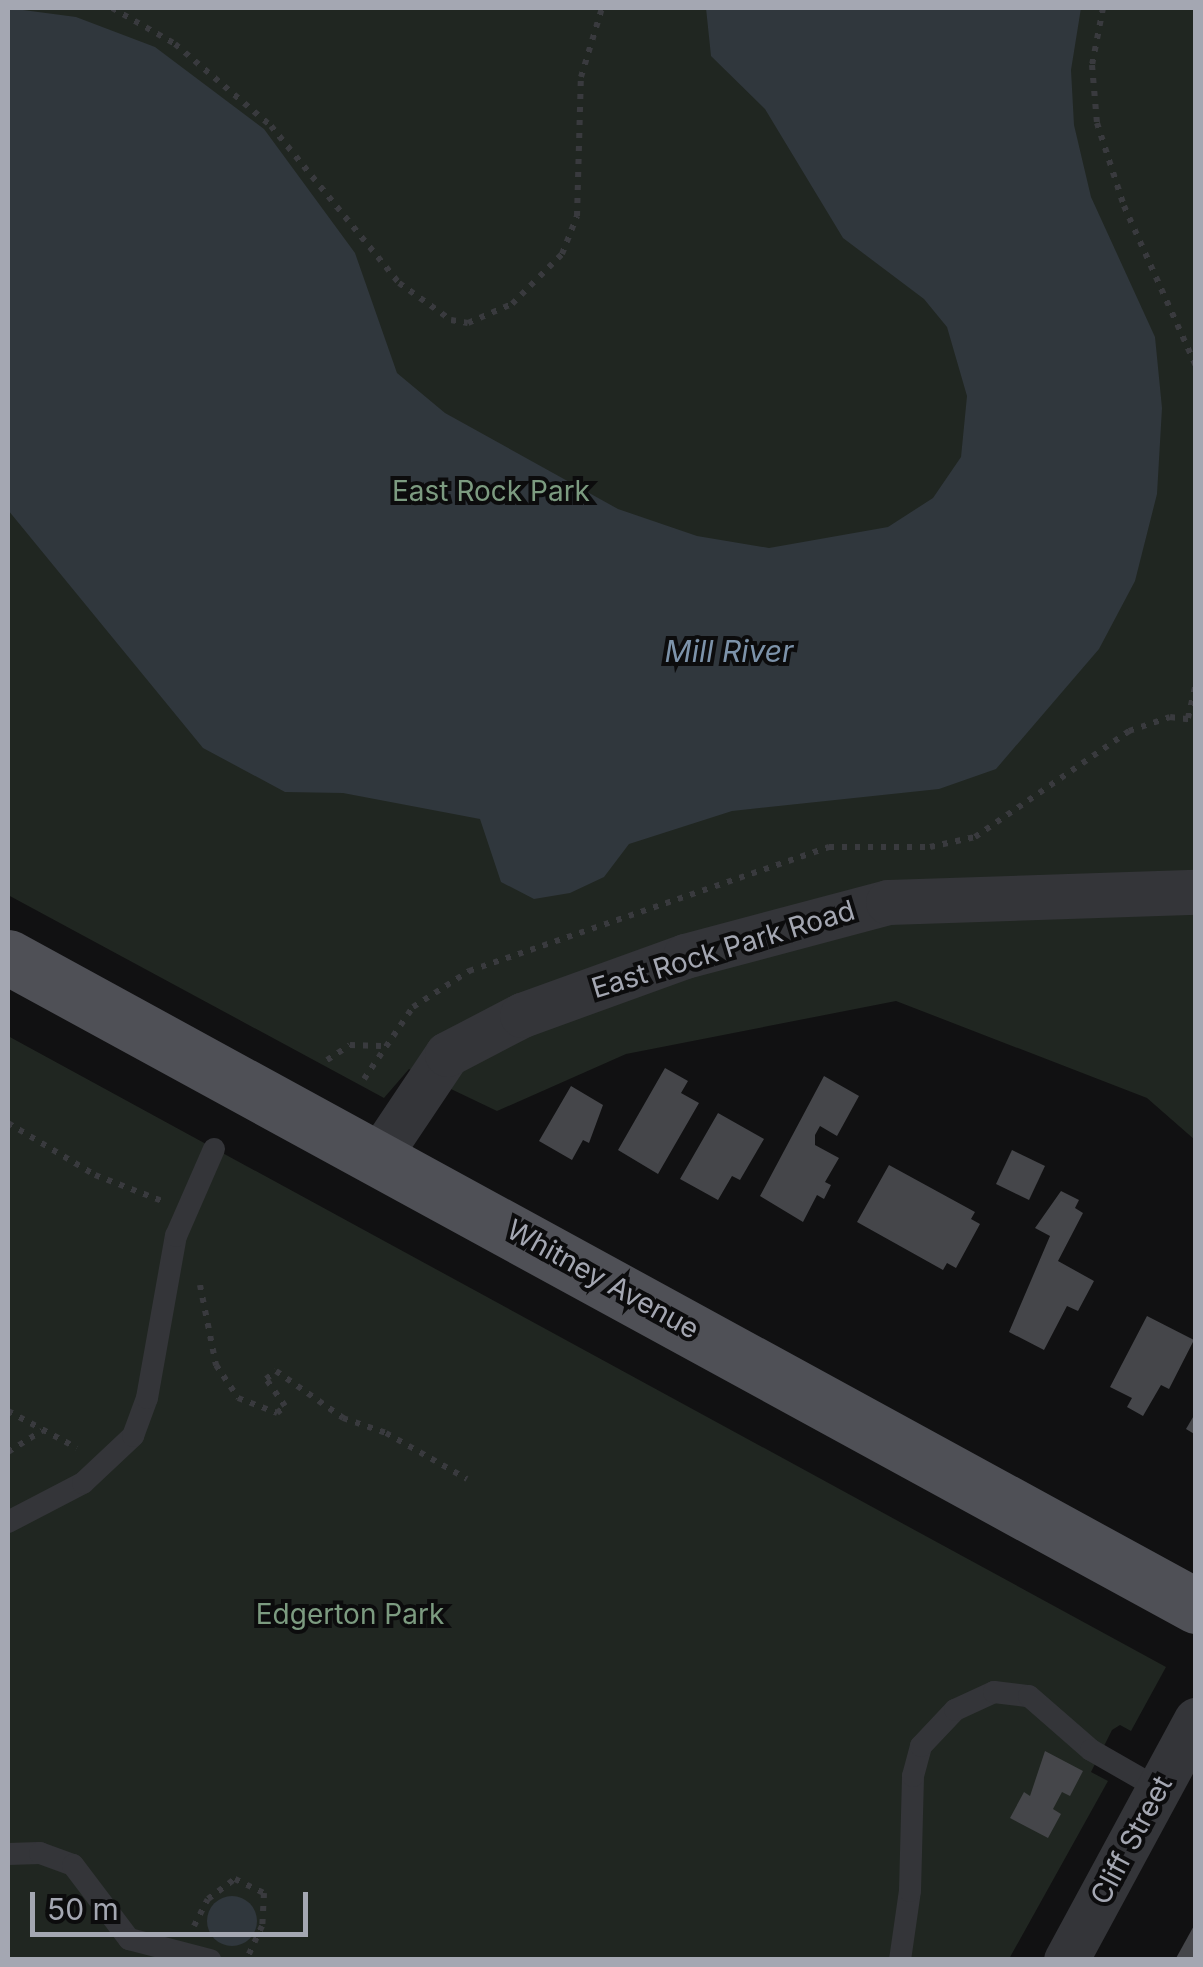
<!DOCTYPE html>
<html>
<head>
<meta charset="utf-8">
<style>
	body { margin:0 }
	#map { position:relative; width:1203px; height:1967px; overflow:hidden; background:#111112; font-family:Inter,sans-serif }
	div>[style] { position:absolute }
	.green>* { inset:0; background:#202621 }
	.water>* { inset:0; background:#30373d }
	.round { border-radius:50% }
	.building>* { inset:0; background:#45464a }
	.path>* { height:6px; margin-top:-3px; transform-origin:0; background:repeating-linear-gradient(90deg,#393a3e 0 5px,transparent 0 13px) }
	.service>* { height:22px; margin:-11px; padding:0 11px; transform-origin:11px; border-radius:11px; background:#343539 }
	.minor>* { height:45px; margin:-22.5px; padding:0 22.5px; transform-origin:22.5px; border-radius:22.5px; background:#343539 }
	.primary>* { height:55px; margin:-27.5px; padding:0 27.5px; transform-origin:27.5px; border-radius:27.5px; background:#4f5056 }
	span { translate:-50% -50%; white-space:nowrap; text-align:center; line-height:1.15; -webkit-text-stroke:8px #0c0c0d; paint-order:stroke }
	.park-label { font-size:28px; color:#7c9b80 }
	.street-label { font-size:28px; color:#a4a7b2 }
	.water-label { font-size:30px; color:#7d93aa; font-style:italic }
	.frame { position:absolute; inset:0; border:10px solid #a4a7b2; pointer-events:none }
	.scale { position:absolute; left:30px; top:1892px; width:278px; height:45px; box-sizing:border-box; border:5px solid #a4a7b2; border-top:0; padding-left:12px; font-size:30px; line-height:35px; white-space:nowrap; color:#a4a7b2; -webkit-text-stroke:8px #0c0c0d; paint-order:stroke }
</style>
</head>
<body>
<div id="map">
	<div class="green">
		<i style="clip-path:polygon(8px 8px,1195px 8px,1195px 1140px,1147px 1098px,896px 1001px,626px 1054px,497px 1111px,409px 1069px,384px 1098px,8px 895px)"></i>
		<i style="clip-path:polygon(8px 1036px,1166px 1667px,1131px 1731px,1120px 1725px,1112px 1730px,1091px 1772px,1108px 1781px,1009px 1959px,8px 1959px)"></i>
	</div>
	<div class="water">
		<i style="clip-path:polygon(8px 8px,76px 17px,155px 47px,264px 129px,355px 253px,397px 373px,445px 413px,618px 509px,697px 536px,769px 548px,888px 527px,933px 498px,961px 457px,967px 396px,947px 327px,924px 299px,843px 238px,765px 109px,711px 56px,706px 8px,1081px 8px,1071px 70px,1074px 125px,1091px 197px,1155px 337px,1162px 408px,1157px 494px,1135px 581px,1099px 649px,996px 769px,939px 789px,732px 811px,629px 844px,604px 877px,570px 893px,534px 899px,501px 882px,480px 819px,343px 793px,285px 792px,203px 748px,8px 510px)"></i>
		<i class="round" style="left:207px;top:1896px;width:50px;height:50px"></i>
	</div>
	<div class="building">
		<i style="clip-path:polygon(665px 1068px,688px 1081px,681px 1093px,699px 1103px,658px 1174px,618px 1150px)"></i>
		<i style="clip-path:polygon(824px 1076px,859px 1096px,837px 1136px,820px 1126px,815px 1135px,815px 1145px,839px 1158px,825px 1182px,831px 1185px,824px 1199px,817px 1195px,803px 1222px,760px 1196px)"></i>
		<i style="clip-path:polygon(571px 1086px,603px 1105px,589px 1143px,583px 1140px,572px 1160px,539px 1141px)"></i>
		<i style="clip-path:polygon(718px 1113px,764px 1139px,740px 1180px,732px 1176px,718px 1200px,680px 1179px)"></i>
		<i style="clip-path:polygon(1012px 1150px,1045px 1166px,1029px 1200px,996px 1184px)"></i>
		<i style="clip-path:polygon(889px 1165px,975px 1212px,971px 1219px,980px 1224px,956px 1268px,947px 1263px,943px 1270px,857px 1222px)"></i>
		<i style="clip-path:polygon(1061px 1191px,1079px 1200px,1075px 1208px,1083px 1213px,1058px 1261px,1094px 1281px,1078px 1311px,1067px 1306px,1044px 1350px,1009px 1332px,1050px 1236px,1035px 1228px)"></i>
		<i style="clip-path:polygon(1147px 1316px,1194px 1340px,1169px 1389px,1161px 1385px,1143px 1416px,1127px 1407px,1132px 1398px,1110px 1387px)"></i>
		<i style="clip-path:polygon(1196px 1412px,1196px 1435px,1186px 1429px)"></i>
		<i style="clip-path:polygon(1045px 1751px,1083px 1771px,1070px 1796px,1062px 1792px,1053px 1809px,1061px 1814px,1048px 1838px,1010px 1818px,1024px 1792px,1030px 1796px)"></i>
		<i style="clip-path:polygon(1196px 1922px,1196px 1960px,1175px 1960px)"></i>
	</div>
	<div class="path">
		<i style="left:112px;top:8px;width:73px;rotate:29.7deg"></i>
		<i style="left:175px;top:44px;width:126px;rotate:40.5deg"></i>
		<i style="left:271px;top:126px;width:203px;rotate:50.8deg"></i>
		<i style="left:399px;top:283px;width:64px;rotate:35.4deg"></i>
		<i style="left:451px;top:320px;width:17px;rotate:10deg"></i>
		<i style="left:468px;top:323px;width:48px;rotate:-23.4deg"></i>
		<i style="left:512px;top:304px;width:71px;rotate:-45deg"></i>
		<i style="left:562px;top:254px;width:41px;rotate:-68.5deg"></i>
		<i style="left:577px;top:216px;width:139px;rotate:-88.4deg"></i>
		<i style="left:581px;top:77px;width:72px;rotate:-73.1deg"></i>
		<i style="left:1103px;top:8px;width:58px;rotate:100.9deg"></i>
		<i style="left:1092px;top:65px;width:58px;rotate:85.1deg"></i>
		<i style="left:1097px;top:123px;width:87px;rotate:72deg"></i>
		<i style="left:1124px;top:206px;width:175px;rotate:65.8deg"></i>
		<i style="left:1188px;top:718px;width:35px;rotate:-77deg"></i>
		<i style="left:327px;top:1060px;width:27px;rotate:-33deg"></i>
		<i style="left:350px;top:1045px;width:31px;rotate:2deg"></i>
		<i style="left:364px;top:1079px;width:87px;rotate:-55.8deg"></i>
		<i style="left:413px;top:1007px;width:67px;rotate:-32.7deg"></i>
		<i style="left:469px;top:971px;width:381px;rotate:-19deg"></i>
		<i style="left:829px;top:847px;width:101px"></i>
		<i style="left:930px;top:847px;width:46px;rotate:-12.5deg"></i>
		<i style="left:975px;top:837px;width:187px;rotate:-34.5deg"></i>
		<i style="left:1129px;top:731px;width:43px;rotate:-18.9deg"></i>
		<i style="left:1170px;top:717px;width:26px;rotate:7deg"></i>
		<i style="left:8px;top:1123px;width:101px;rotate:30.9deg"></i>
		<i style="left:95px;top:1175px;width:72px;rotate:21.2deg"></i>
		<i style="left:200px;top:1285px;width:82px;rotate:78.7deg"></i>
		<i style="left:216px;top:1365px;width:40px;rotate:56deg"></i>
		<i style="left:238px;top:1398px;width:42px;rotate:21deg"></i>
		<i style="left:277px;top:1413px;width:11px;rotate:-41deg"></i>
		<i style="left:285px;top:1406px;width:33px;rotate:-125deg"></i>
		<i style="left:266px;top:1379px;width:13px;rotate:-39deg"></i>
		<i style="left:276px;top:1371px;width:82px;rotate:35deg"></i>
		<i style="left:343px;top:1418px;width:46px;rotate:19.2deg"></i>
		<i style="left:386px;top:1433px;width:93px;rotate:29.6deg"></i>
		<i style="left:8px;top:1411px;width:78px;rotate:28.2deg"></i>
		<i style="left:8px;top:1452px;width:40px;rotate:-32deg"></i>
		<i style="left:194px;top:1926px;width:30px;rotate:-63deg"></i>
		<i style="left:208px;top:1899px;width:34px;rotate:-37deg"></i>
		<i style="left:235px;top:1879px;width:32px;rotate:26deg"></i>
		<i style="left:264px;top:1893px;width:33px;rotate:93deg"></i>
		<i style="left:262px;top:1926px;width:38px;rotate:115deg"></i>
	</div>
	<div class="service">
		<i style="left:8px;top:1522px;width:85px;rotate:-27.5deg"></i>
		<i style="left:83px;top:1483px;width:69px;rotate:-43.2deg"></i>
		<i style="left:133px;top:1436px;width:40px;rotate:-69.8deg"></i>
		<i style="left:147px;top:1398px;width:165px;rotate:-79.9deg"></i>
		<i style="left:176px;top:1236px;width:95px;rotate:-66.4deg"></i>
		<i style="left:8px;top:1854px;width:32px;rotate:-2deg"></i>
		<i style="left:40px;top:1853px;width:35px;rotate:20deg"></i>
		<i style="left:73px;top:1865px;width:93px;rotate:52.9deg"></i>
		<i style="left:129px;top:1939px;width:84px;rotate:14.5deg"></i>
		<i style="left:900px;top:1960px;width:70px;rotate:-81.8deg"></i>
		<i style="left:910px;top:1891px;width:115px;rotate:-88.5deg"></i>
		<i style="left:913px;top:1776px;width:31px;rotate:-75deg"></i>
		<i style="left:921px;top:1746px;width:50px;rotate:-46.6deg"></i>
		<i style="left:955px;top:1710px;width:43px;rotate:-24.8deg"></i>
		<i style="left:994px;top:1692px;width:35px;rotate:7deg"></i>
		<i style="left:1029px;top:1696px;width:82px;rotate:41.1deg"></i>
		<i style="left:1091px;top:1750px;width:78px;rotate:29.8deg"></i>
	</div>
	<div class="minor">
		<i style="left:378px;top:1157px;width:124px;rotate:-56.2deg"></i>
		<i style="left:447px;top:1054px;width:85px;rotate:-27.5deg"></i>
		<i style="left:522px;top:1015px;width:173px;rotate:-19.9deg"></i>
		<i style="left:685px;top:956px;width:210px;rotate:-14.9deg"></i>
		<i style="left:888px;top:902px;width:308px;rotate:-1.9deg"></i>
		<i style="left:1066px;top:1960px;width:273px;rotate:-61.6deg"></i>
	</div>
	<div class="primary">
		<i style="left:8px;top:957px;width:1354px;rotate:28.65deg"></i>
	</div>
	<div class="park-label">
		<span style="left:491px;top:491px">East Rock Park</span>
		<span style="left:350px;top:1614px">Edgerton Park</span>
	</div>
	<div class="street-label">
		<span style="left:723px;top:949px;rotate:-17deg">East Rock Park Road</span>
		<span style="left:603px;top:1279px;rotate:29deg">Whitney Avenue</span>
		<span style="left:1131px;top:1840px;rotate:-62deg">Cliff Street</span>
	</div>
	<div class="water-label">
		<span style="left:729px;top:651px">Mill River</span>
	</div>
	<div class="frame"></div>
	<div class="scale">50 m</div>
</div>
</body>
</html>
